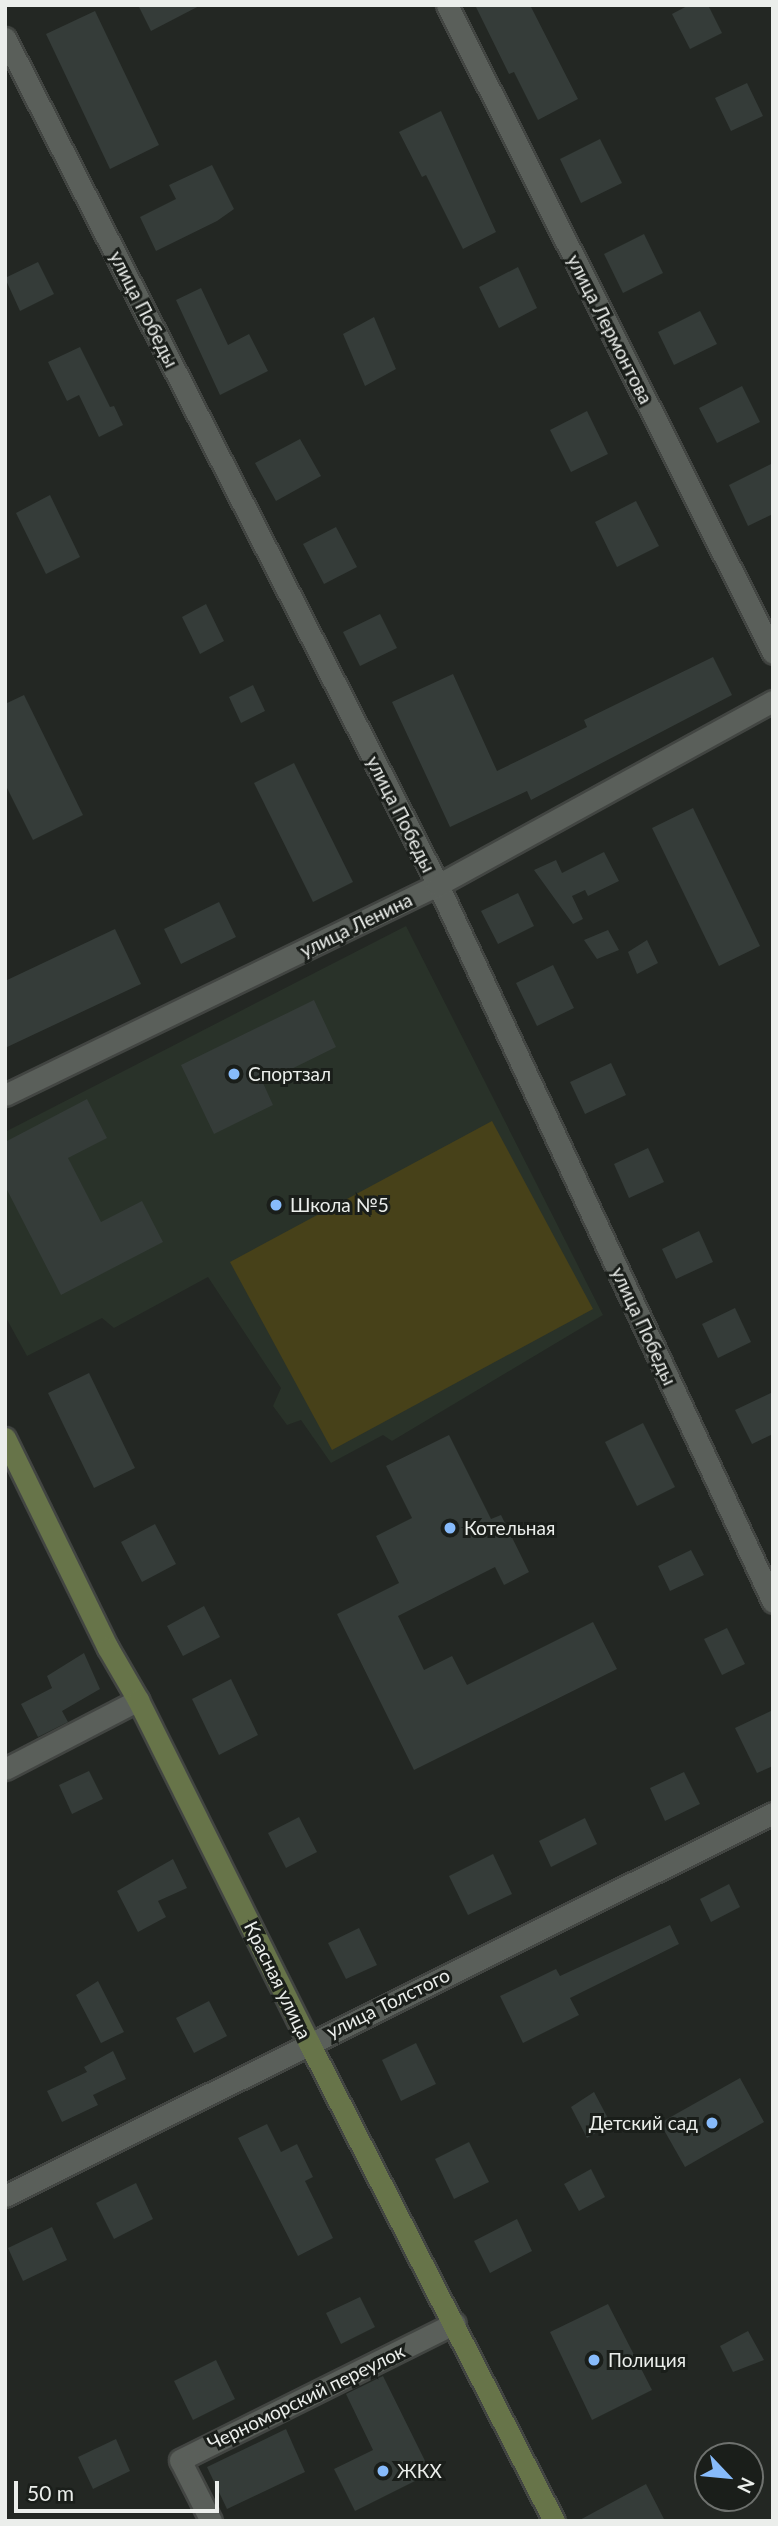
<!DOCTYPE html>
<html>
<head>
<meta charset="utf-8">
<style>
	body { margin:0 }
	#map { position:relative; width:778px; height:2526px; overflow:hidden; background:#232723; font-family:Lato,sans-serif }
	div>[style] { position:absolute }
	.built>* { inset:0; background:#293229 }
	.green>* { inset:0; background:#474119 }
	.building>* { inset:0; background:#353c39 }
	.roads { filter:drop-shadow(2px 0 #424542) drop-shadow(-2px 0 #424542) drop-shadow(0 2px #424542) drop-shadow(0 -2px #424542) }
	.street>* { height:21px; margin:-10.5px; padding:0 10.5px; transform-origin:10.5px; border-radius:10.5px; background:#5a5f5a }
	.secondary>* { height:21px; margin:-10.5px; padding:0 10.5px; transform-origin:10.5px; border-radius:10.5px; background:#677449 }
	.dots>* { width:19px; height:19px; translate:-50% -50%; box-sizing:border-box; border:4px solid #1a1e1a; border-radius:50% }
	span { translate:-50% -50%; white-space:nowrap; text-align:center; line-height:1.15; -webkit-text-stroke:6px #1a1e1a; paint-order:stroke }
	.street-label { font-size:19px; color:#ebeeeb }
	.poi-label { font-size:19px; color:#ebeeeb }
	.left { translate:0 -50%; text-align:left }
	.right { translate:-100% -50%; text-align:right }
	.frame { position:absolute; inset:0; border:7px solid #ebeeeb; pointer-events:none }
	.north { position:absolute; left:694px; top:2442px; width:70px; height:70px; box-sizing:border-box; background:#1a1e1a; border:2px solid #6e716e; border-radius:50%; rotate:116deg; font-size:19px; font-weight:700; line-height:28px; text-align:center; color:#ebeeeb }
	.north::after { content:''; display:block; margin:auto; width:24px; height:32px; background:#87bbfb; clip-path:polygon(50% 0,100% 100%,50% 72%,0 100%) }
	.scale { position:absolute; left:14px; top:2481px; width:205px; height:32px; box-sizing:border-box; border:4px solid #ebeeeb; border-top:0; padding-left:9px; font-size:21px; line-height:24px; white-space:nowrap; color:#ebeeeb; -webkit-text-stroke:5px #1a1e1a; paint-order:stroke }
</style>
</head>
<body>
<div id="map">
	<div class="built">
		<i style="clip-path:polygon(406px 926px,603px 1315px,392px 1441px,383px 1435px,331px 1463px,301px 1420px,287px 1425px,273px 1406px,281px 1388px,208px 1277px,114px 1328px,102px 1318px,27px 1356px,5px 1316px,5px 1132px)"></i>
	</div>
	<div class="green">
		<i style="clip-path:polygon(492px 1121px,593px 1309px,332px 1450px,230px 1262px)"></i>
	</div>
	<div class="building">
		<i style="clip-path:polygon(138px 5px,201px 5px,151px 31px)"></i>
		<i style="clip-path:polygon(475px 5px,530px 5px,578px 99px,538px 120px,514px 72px,509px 74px)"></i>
		<i style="clip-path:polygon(689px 5px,708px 5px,722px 33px,690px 49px,672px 14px)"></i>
		<i style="clip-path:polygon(95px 11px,159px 145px,110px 169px,46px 34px)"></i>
		<i style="clip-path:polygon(747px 83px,763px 116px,731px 131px,715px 98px)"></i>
		<i style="clip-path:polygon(441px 111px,496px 232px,463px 249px,426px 175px,422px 177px,399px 132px)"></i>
		<i style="clip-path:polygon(600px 139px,622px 183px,581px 203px,560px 159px)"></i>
		<i style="clip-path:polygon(212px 165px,234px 209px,217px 221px,156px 251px,140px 217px,176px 199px,169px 185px)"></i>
		<i style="clip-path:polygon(644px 234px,663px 273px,623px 293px,604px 254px)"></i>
		<i style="clip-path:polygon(38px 262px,54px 294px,20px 311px,5px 278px)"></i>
		<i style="clip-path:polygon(518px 267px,537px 308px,499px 328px,479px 287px)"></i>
		<i style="clip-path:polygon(201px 288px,228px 345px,249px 334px,268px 371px,220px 395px,176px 300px)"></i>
		<i style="clip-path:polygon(700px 311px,717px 344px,674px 365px,658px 332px)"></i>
		<i style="clip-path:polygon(374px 317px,396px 369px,365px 386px,343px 334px)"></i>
		<i style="clip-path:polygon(80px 347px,110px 407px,114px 406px,123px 425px,99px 437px,79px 395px,67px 401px,48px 362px)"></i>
		<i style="clip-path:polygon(742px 386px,760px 422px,717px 443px,699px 408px)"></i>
		<i style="clip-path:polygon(587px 411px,608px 454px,571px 472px,550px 430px)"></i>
		<i style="clip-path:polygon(300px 439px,321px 476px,276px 501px,255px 463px)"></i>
		<i style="clip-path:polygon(773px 463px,773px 514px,748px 526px,729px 485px)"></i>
		<i style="clip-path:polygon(50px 495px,80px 557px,46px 574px,16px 513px)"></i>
		<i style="clip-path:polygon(636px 501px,659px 546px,617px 567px,595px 522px)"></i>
		<i style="clip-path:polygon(336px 527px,357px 567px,324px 584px,303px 544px)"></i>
		<i style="clip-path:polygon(206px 604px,224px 641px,200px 654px,182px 617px)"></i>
		<i style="clip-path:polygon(380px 614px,397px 648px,360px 666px,343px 632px)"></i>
		<i style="clip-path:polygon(713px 657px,732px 695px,531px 800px,527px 791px,450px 827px,392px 702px,453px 674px,497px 771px,587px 727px,584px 720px)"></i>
		<i style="clip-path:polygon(253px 685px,265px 711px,241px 723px,229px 697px)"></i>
		<i style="clip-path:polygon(24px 695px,83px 815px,33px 840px,5px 784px,5px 704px)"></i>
		<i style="clip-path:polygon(294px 763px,353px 882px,313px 902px,254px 783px)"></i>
		<i style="clip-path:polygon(693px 808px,760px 946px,719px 966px,652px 828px)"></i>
		<i style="clip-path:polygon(604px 852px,619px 881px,588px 896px,585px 890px,572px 896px,583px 919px,573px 924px,534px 870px,556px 860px,562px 873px)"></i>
		<i style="clip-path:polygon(518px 893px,534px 926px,498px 944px,481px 911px)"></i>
		<i style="clip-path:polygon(219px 902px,236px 937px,181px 964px,164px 929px)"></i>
		<i style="clip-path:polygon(115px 929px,141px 984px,5px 1048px,5px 981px)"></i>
		<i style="clip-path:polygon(608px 930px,619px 950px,597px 959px,584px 940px)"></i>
		<i style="clip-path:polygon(647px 940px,658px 963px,637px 974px,628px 952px)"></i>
		<i style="clip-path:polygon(553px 965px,574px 1008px,537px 1026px,516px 983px)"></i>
		<i style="clip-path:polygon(314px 1000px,336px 1047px,263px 1083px,273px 1105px,214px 1134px,181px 1065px)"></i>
		<i style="clip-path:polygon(611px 1063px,626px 1095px,585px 1114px,570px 1082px)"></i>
		<i style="clip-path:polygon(87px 1099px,107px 1138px,68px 1158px,101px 1222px,142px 1201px,163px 1242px,61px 1295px,5px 1186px,5px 1142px)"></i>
		<i style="clip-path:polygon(648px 1148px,664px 1182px,629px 1198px,614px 1164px)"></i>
		<i style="clip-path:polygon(699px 1231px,713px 1262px,676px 1279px,662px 1249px)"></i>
		<i style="clip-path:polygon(735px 1308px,751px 1342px,718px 1358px,702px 1324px)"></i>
		<i style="clip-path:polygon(89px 1373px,135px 1468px,94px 1488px,48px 1393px)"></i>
		<i style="clip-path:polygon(773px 1392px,773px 1434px,752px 1444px,735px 1410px)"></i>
		<i style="clip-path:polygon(643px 1423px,675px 1487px,637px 1506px,605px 1442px)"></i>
		<i style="clip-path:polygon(449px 1435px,491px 1519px,501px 1515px,529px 1572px,504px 1585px,495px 1567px,398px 1616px,424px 1670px,452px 1656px,467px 1685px,593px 1622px,617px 1669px,414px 1770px,337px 1614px,399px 1583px,376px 1536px,412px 1518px,386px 1466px)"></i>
		<i style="clip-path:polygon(155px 1524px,176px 1564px,142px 1582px,121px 1542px)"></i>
		<i style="clip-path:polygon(691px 1550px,704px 1575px,670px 1591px,658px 1566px)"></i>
		<i style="clip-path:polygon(204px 1606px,220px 1637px,183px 1656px,167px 1626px)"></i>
		<i style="clip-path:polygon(727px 1628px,745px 1664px,722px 1675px,704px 1639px)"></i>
		<i style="clip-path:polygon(84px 1653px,100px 1689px,62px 1711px,68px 1722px,38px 1737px,21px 1704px,52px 1688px,47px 1676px)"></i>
		<i style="clip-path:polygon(231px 1679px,258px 1735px,219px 1755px,192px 1699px)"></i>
		<i style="clip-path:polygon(773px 1710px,773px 1766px,757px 1773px,735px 1728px)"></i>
		<i style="clip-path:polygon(89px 1771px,103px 1799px,72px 1814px,59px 1785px)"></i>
		<i style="clip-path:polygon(684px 1772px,700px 1804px,665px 1821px,650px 1788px)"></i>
		<i style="clip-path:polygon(299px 1817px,317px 1852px,286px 1868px,268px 1833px)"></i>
		<i style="clip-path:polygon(585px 1818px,597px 1844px,551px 1867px,539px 1841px)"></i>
		<i style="clip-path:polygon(493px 1854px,512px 1894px,468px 1915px,449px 1876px)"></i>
		<i style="clip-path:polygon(173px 1859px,187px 1888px,158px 1901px,166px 1917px,138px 1932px,117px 1891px)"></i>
		<i style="clip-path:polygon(729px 1884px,740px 1907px,711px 1922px,700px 1899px)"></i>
		<i style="clip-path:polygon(670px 1925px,679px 1944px,570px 1998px,579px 2015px,523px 2043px,500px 1996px,556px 1969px,560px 1976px)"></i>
		<i style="clip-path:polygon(359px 1928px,377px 1965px,346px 1979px,328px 1943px)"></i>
		<i style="clip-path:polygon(98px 1981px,124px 2032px,101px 2043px,76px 1995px)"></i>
		<i style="clip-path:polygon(209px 2001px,227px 2036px,194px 2053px,176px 2018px)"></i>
		<i style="clip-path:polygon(416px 2043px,436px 2084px,401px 2101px,382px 2060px)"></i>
		<i style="clip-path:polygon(113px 2051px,126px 2079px,93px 2095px,98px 2105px,62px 2122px,47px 2091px,87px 2072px,84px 2067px)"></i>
		<i style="clip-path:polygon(740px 2078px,764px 2122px,685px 2167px,660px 2123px)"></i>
		<i style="clip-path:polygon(594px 2092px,611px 2124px,587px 2138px,571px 2107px)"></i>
		<i style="clip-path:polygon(267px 2124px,281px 2152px,297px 2144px,313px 2177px,305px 2181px,333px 2238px,298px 2256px,238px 2138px)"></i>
		<i style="clip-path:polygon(469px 2142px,489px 2182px,454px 2199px,435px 2159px)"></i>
		<i style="clip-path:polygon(591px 2169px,605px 2197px,579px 2211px,564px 2184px)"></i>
		<i style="clip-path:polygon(136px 2183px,153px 2219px,114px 2239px,96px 2203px)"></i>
		<i style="clip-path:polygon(517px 2219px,532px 2251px,490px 2273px,474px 2241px)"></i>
		<i style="clip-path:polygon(52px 2227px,67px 2260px,23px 2281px,8px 2248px)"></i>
		<i style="clip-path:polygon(360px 2297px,375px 2327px,341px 2344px,326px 2313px)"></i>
		<i style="clip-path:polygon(608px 2304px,652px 2390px,592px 2420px,550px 2332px)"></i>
		<i style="clip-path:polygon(748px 2331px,764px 2360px,733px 2372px,720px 2346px)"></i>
		<i style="clip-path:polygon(216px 2360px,235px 2399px,193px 2420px,174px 2381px)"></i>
		<i style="clip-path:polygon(383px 2376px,431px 2473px,355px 2511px,334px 2469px,373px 2450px,346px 2394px)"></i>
		<i style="clip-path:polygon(286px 2429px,305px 2472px,227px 2509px,207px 2467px)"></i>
		<i style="clip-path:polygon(116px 2439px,130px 2471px,93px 2489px,78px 2457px)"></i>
		<i style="clip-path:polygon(646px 2484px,665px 2521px,578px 2521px)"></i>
	</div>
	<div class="roads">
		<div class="street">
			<i style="left:447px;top:5px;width:725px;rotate:63.29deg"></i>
			<i style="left:5px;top:38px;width:951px;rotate:62.92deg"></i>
			<i style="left:438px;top:885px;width:791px;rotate:64.96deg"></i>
			<i style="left:5px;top:1095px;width:481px;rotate:-25.9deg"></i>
			<i style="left:438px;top:885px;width:382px;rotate:-28.8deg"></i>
			<i style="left:5px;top:1769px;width:150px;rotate:-27.4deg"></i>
			<i style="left:5px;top:2196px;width:858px;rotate:-26.51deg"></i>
			<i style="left:211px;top:2521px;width:68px;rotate:-116.9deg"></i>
			<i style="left:180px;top:2460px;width:307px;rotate:-26.5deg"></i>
		</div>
		<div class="secondary">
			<i style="left:5px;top:1438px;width:234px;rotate:63.9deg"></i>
			<i style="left:108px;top:1648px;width:60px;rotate:60deg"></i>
			<i style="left:138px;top:1700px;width:383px;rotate:63.5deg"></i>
			<i style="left:309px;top:2043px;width:537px;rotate:62.86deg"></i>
		</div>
	</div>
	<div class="dots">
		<i style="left:234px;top:1074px;background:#87bbfb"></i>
		<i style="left:276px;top:1205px;background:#87bbfb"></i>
		<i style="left:450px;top:1528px;background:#87bbfb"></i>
		<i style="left:712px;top:2123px;background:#87bbfb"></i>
		<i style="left:594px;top:2360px;background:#87bbfb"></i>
		<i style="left:383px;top:2471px;background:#87bbfb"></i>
	</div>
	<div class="street-label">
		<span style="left:144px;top:309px;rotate:63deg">улица Победы</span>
		<span style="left:610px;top:329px;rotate:63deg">улица Лермонтова</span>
		<span style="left:401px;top:814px;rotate:63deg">улица Победы</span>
		<span style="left:356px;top:925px;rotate:-26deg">улица Ленина</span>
		<span style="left:644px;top:1326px;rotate:65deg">улица Победы</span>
		<span style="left:278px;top:1980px;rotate:64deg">Красная улица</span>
		<span style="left:388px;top:2003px;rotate:-26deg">улица Толстого</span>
		<span style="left:306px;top:2397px;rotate:-26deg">Черноморский переулок</span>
	</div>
	<div class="poi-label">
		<span class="left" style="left:248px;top:1074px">Спортзал</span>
		<span class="left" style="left:290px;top:1205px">Школа №5</span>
		<span class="left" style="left:464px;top:1528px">Котельная</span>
		<span class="right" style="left:698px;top:2123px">Детский сад</span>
		<span class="left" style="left:608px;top:2360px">Полиция</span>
		<span class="left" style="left:397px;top:2471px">ЖКХ</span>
	</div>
	<div class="frame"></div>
	<div class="north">N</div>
	<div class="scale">50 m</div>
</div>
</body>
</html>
